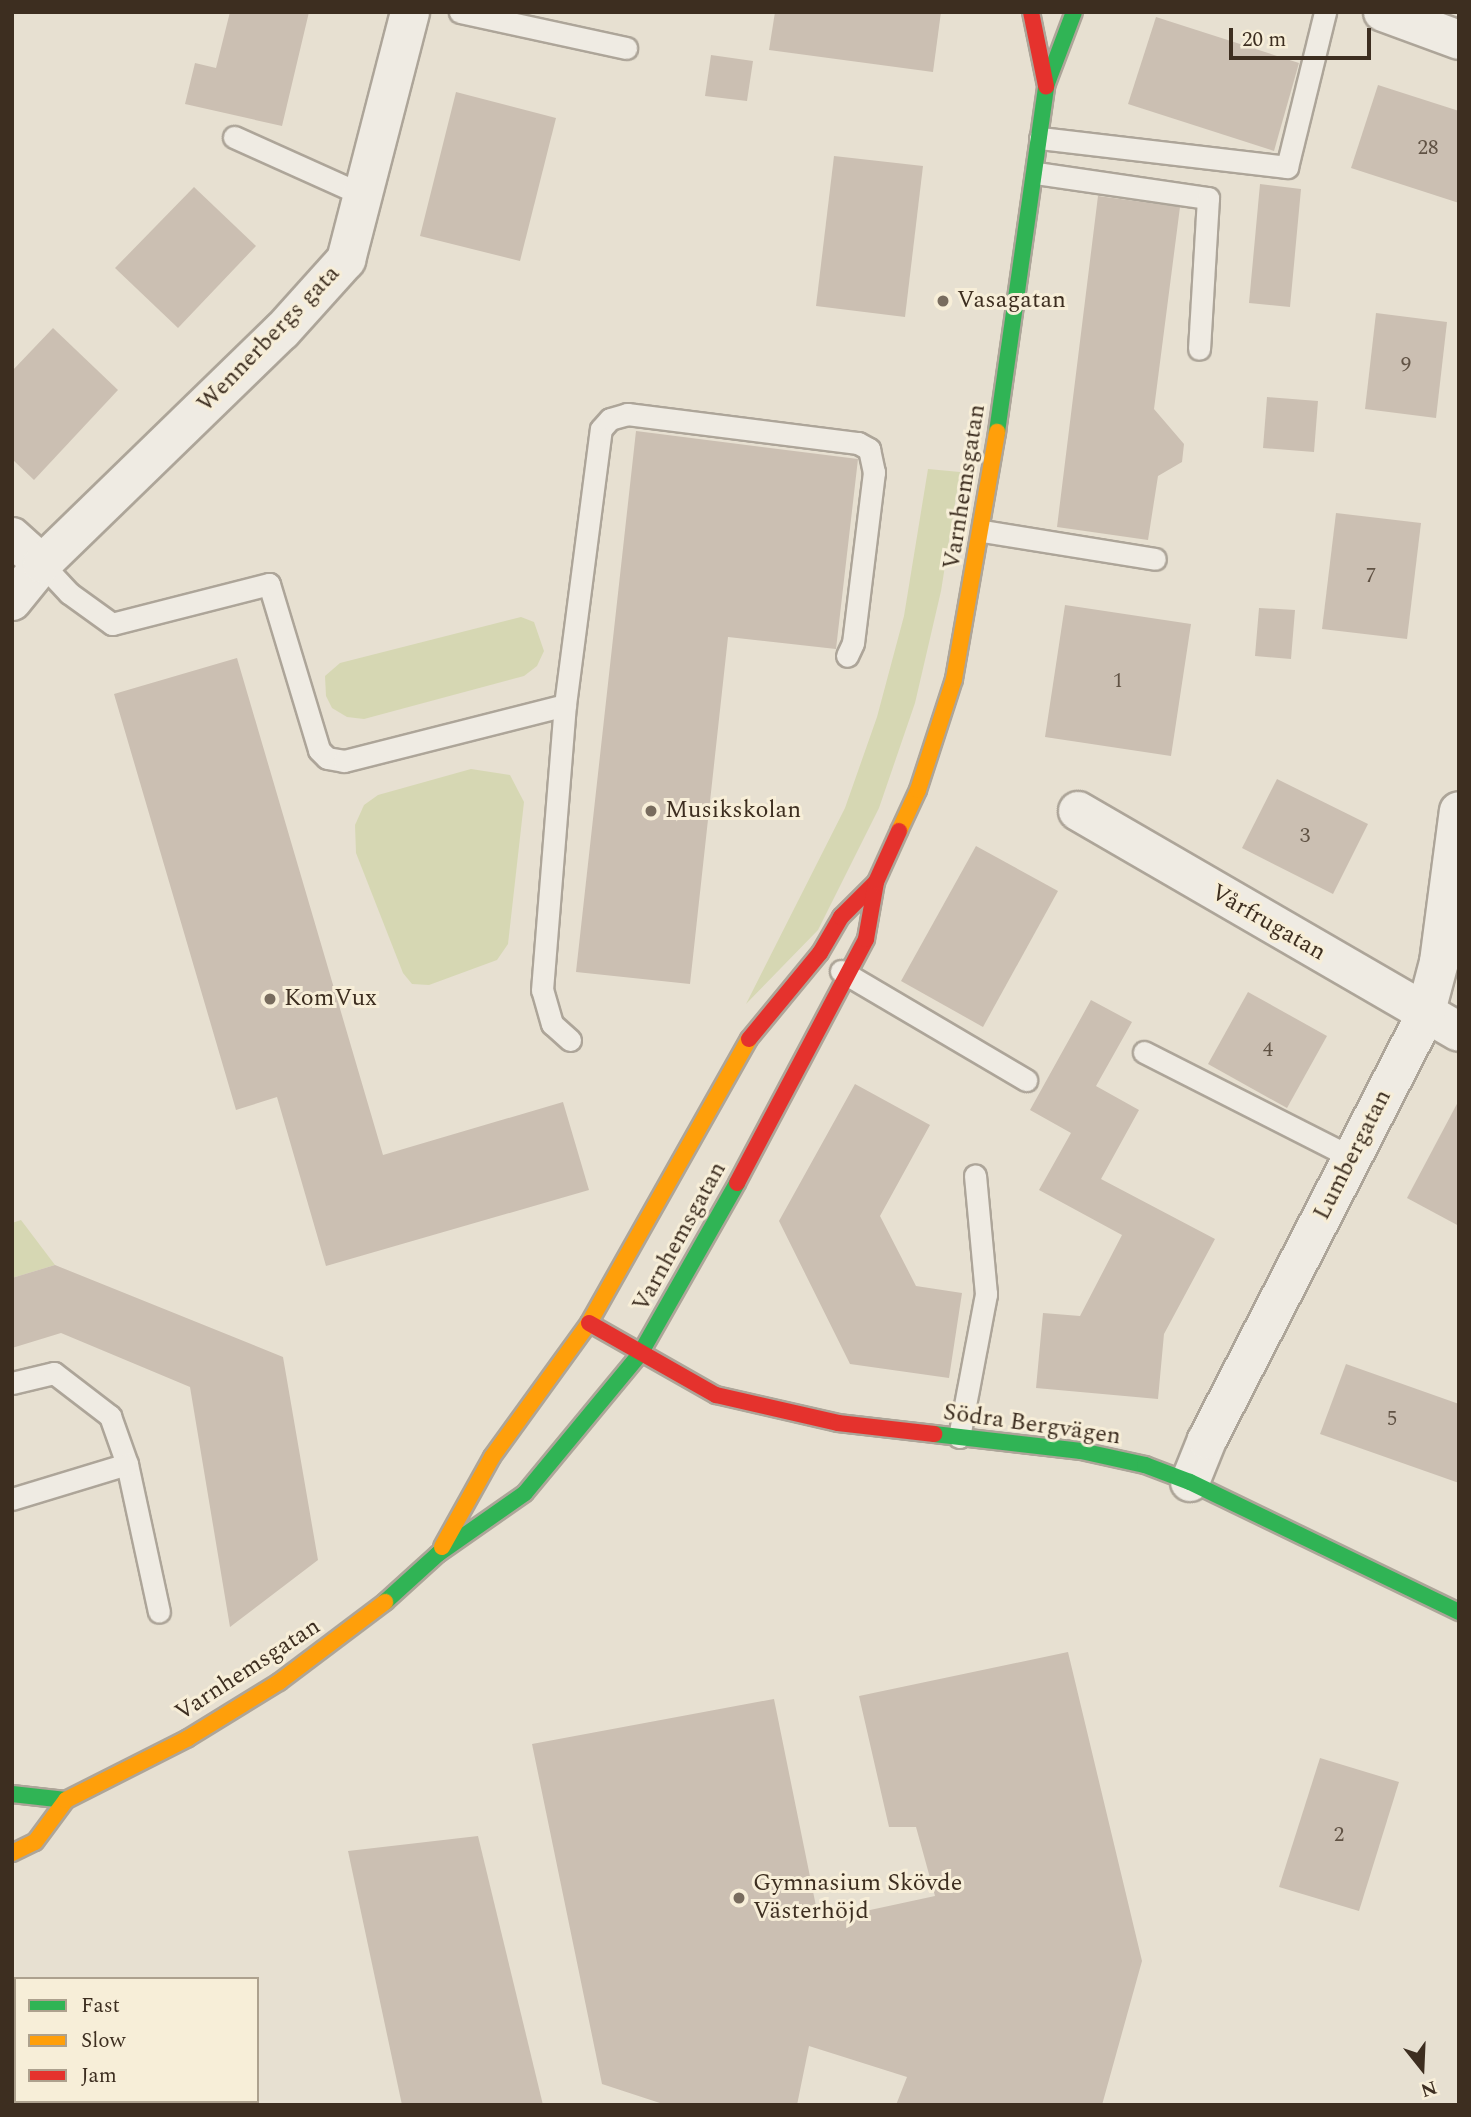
<!DOCTYPE html>
<html>
<head>
<meta charset="utf-8">
<style>
	body { margin:0 }
	#map { position:relative; width:1471px; height:2117px; overflow:hidden; background:#e7e0d1; font-family:Spectral,serif }
	div>[style] { position:absolute }
	.green>* { inset:0; background:#d6d7b3 }
	.building>* { inset:0; background:#cbbfb2 }
	.roads { filter:drop-shadow(2px 0 #ada599) drop-shadow(-2px 0 #ada599) drop-shadow(0 2px #ada599) drop-shadow(0 -2px #ada599) }
	.lane>* { height:21px; margin:-10.5px; padding:0 10.5px; transform-origin:10.5px; border-radius:10.5px; background:#efebe3 }
	.street>* { height:38px; margin:-19px; padding:0 19px; transform-origin:19px; border-radius:19px; background:#efebe3 }
	.fast>* { height:16px; margin:-8px; padding:0 8px; transform-origin:8px; border-radius:8px; background:#30b455 }
	.slow>* { height:16px; margin:-8px; padding:0 8px; transform-origin:8px; border-radius:8px; background:#ff9f0a }
	.jam>* { height:16px; margin:-8px; padding:0 8px; transform-origin:8px; border-radius:8px; background:#e5322d }
	.dots>* { width:19px; height:19px; translate:-50% -50%; box-sizing:border-box; border:4px solid #f7eed8; border-radius:50% }
	span { translate:-50% -50%; white-space:nowrap; text-align:center; line-height:1.15; -webkit-text-stroke:6px #f7eed8; paint-order:stroke }
	.number-label { font-size:21px; color:#605244 }
	.number-label span { -webkit-text-stroke-width:0 }
	.poi-label { font-size:24px; color:#3d2e20 }
	.left { translate:0 -50%; text-align:left }
	.street-label { font-size:24px; color:#3d2e20 }
	.frame { position:absolute; inset:0; border:14px solid #3d2e20; pointer-events:none }
	.legend { position:absolute; left:14px; top:1977px; width:245px; height:126px; box-sizing:border-box; background:#f7eed8; border:2px solid #ada18e; margin:0; padding:9px 12px; list-style:none; font-size:21px; color:#3d2e20 }
	.legend li { display:flex; align-items:center; gap:14px; height:35px }
	.legend b { width:35px; border:2px solid #ada18e }
	.north { position:absolute; left:1387px; top:2033px; width:70px; height:70px; -webkit-text-stroke:5px #f7eed8; paint-order:stroke; rotate:162deg; font-size:19px; font-weight:700; line-height:28px; text-align:center; color:#3d2e20 }
	.north::after { content:''; display:block; margin:auto; width:24px; height:32px; background:#3d2e20; clip-path:polygon(50% 0,100% 100%,50% 72%,0 100%) }
	.scale { position:absolute; left:1229px; top:28px; width:142px; height:32px; box-sizing:border-box; border:4px solid #3d2e20; border-top:0; padding-left:9px; font-size:21px; line-height:24px; white-space:nowrap; color:#3d2e20; -webkit-text-stroke:5px #f7eed8; paint-order:stroke }
</style>
</head>
<body>
<div id="map">
	<div class="green">
		<i style="clip-path:polygon(928px 469px,960px 472px,941px 591px,915px 703px,879px 808px,818px 930px,746px 1004px,845px 808px,877px 717px,904px 616px)"></i>
		<i style="clip-path:polygon(521px 617px,534px 622px,544px 651px,537px 666px,524px 676px,364px 719px,347px 717px,332px 708px,326px 696px,325px 676px,340px 663px)"></i>
		<i style="clip-path:polygon(471px 769px,510px 775px,524px 802px,508px 944px,497px 960px,429px 985px,412px 984px,403px 973px,356px 853px,355px 825px,364px 805px,378px 795px)"></i>
		<i style="clip-path:polygon(21px 1220px,55px 1265px,12px 1278px,12px 1223px)"></i>
		<i style="clip-path:polygon(12px 2013px,16px 2101px,215px 2105px,12px 2105px)"></i>
	</div>
	<div class="building">
		<i style="clip-path:polygon(230px 12px,309px 12px,282px 126px,185px 104px,195px 63px,216px 68px)"></i>
		<i style="clip-path:polygon(775px 12px,941px 12px,933px 72px,769px 50px)"></i>
		<i style="clip-path:polygon(1156px 17px,1299px 63px,1274px 151px,1128px 104px)"></i>
		<i style="clip-path:polygon(711px 55px,753px 61px,747px 101px,705px 96px)"></i>
		<i style="clip-path:polygon(1378px 85px,1459px 111px,1459px 203px,1351px 168px)"></i>
		<i style="clip-path:polygon(456px 92px,556px 118px,520px 261px,420px 236px)"></i>
		<i style="clip-path:polygon(834px 156px,923px 166px,905px 317px,816px 306px)"></i>
		<i style="clip-path:polygon(1260px 184px,1301px 189px,1290px 307px,1249px 303px)"></i>
		<i style="clip-path:polygon(194px 187px,256px 246px,178px 328px,115px 268px)"></i>
		<i style="clip-path:polygon(1098px 196px,1180px 207px,1154px 409px,1184px 444px,1182px 462px,1158px 476px,1148px 540px,1057px 527px)"></i>
		<i style="clip-path:polygon(1376px 313px,1447px 322px,1436px 418px,1365px 409px)"></i>
		<i style="clip-path:polygon(53px 328px,118px 390px,34px 480px,12px 459px,12px 371px)"></i>
		<i style="clip-path:polygon(1267px 397px,1318px 401px,1314px 452px,1263px 448px)"></i>
		<i style="clip-path:polygon(636px 431px,858px 459px,836px 649px,728px 637px,690px 984px,576px 972px)"></i>
		<i style="clip-path:polygon(1336px 513px,1421px 523px,1407px 639px,1322px 629px)"></i>
		<i style="clip-path:polygon(1065px 605px,1191px 624px,1171px 756px,1045px 737px)"></i>
		<i style="clip-path:polygon(1259px 608px,1295px 610px,1291px 659px,1255px 656px)"></i>
		<i style="clip-path:polygon(237px 658px,383px 1155px,563px 1102px,589px 1190px,326px 1266px,277px 1097px,236px 1110px,114px 694px)"></i>
		<i style="clip-path:polygon(1277px 779px,1368px 824px,1333px 894px,1242px 848px)"></i>
		<i style="clip-path:polygon(976px 846px,1058px 891px,983px 1027px,901px 981px)"></i>
		<i style="clip-path:polygon(1248px 992px,1327px 1036px,1287px 1108px,1208px 1064px)"></i>
		<i style="clip-path:polygon(1091px 1000px,1132px 1022px,1096px 1086px,1139px 1110px,1101px 1179px,1215px 1239px,1164px 1334px,1158px 1399px,1036px 1388px,1043px 1313px,1080px 1316px,1122px 1235px,1039px 1190px,1071px 1133px,1030px 1110px)"></i>
		<i style="clip-path:polygon(855px 1084px,930px 1125px,880px 1216px,916px 1286px,962px 1293px,949px 1378px,850px 1364px,779px 1221px)"></i>
		<i style="clip-path:polygon(1459px 1100px,1459px 1226px,1407px 1198px)"></i>
		<i style="clip-path:polygon(55px 1265px,283px 1357px,318px 1560px,230px 1627px,190px 1387px,61px 1333px,12px 1348px,12px 1278px)"></i>
		<i style="clip-path:polygon(1346px 1364px,1459px 1404px,1459px 1483px,1320px 1434px)"></i>
		<i style="clip-path:polygon(1068px 1652px,1142px 1961px,1102px 2105px,896px 2105px,907px 2077px,809px 2046px,797px 2105px,666px 2105px,602px 2084px,532px 1744px,774px 1699px,819px 1921px,935px 1896px,916px 1827px,889px 1827px,859px 1696px)"></i>
		<i style="clip-path:polygon(1320px 1758px,1399px 1782px,1359px 1911px,1279px 1887px)"></i>
		<i style="clip-path:polygon(478px 1836px,543px 2105px,402px 2105px,348px 1851px)"></i>
	</div>
	<div class="roads">
		<div class="lane">
			<i style="left:460px;top:12px;width:170px;rotate:12.2deg"></i>
			<i style="left:234px;top:137px;width:141px;rotate:24.2deg"></i>
			<i style="left:1040px;top:138px;width:249px;rotate:6.7deg"></i>
			<i style="left:1287px;top:167px;width:160px;rotate:-76.2deg"></i>
			<i style="left:1036px;top:173px;width:174px;rotate:8.3deg"></i>
			<i style="left:1208px;top:198px;width:151px;rotate:93.4deg"></i>
			<i style="left:983px;top:531px;width:174px;rotate:9.2deg"></i>
			<i style="left:42px;top:564px;width:40px;rotate:47deg"></i>
			<i style="left:69px;top:593px;width:53px;rotate:35.8deg"></i>
			<i style="left:112px;top:624px;width:162px;rotate:-14.3deg"></i>
			<i style="left:269px;top:584px;width:173px;rotate:73.2deg"></i>
			<i style="left:319px;top:750px;width:11px;rotate:45deg"></i>
			<i style="left:327px;top:758px;width:17px;rotate:10deg"></i>
			<i style="left:344px;top:761px;width:228px;rotate:-14.2deg"></i>
			<i style="left:841px;top:971px;width:215px;rotate:30.5deg"></i>
			<i style="left:570px;top:1040px;width:24px;rotate:-138deg"></i>
			<i style="left:552px;top:1024px;width:35px;rotate:-106deg"></i>
			<i style="left:542px;top:990px;width:286px;rotate:-85.4deg"></i>
			<i style="left:565px;top:705px;width:278px;rotate:-82.6deg"></i>
			<i style="left:601px;top:429px;width:13px;rotate:-48deg"></i>
			<i style="left:610px;top:419px;width:18px;rotate:-16deg"></i>
			<i style="left:627px;top:414px;width:233px;rotate:7.2deg"></i>
			<i style="left:858px;top:443px;width:13px;rotate:29deg"></i>
			<i style="left:869px;top:449px;width:24px;rotate:78deg"></i>
			<i style="left:874px;top:472px;width:172px;rotate:97deg"></i>
			<i style="left:853px;top:643px;width:14px;rotate:115deg"></i>
			<i style="left:1144px;top:1052px;width:234px;rotate:26.9deg"></i>
			<i style="left:12px;top:1383px;width:43px;rotate:-13.4deg"></i>
			<i style="left:54px;top:1373px;width:71px;rotate:37.5deg"></i>
			<i style="left:110px;top:1416px;width:51px;rotate:70.5deg"></i>
			<i style="left:127px;top:1464px;width:151px;rotate:77.8deg"></i>
			<i style="left:959px;top:1437px;width:146px;rotate:-79.3deg"></i>
			<i style="left:986px;top:1294px;width:119px;rotate:-95.3deg"></i>
			<i style="left:12px;top:1499px;width:120px;rotate:-16.9deg"></i>
		</div>
		<div class="street">
			<i style="left:1383px;top:12px;width:81px;rotate:20.2deg"></i>
			<i style="left:12px;top:537px;width:40px;rotate:42deg"></i>
			<i style="left:12px;top:601px;width:48px;rotate:-51deg"></i>
			<i style="left:42px;top:564px;width:334px;rotate:-44.2deg"></i>
			<i style="left:282px;top:331px;width:96px;rotate:-48deg"></i>
			<i style="left:346px;top:260px;width:256px;rotate:-75.5deg"></i>
			<i style="left:1078px;top:811px;width:440px;rotate:30.1deg"></i>
			<i style="left:1190px;top:1482px;width:45px;rotate:-68deg"></i>
			<i style="left:1207px;top:1440px;width:478px;rotate:-62.8deg"></i>
			<i style="left:1425px;top:1015px;width:55px;rotate:-75.2deg"></i>
			<i style="left:1439px;top:962px;width:152px;rotate:-82.5deg"></i>
		</div>
		<div class="fast">
			<i style="left:997px;top:432px;width:349px;rotate:-81.9deg"></i>
			<i style="left:1046px;top:86px;width:79px;rotate:-69.3deg"></i>
			<i style="left:934px;top:1434px;width:148px;rotate:6.6deg"></i>
			<i style="left:1081px;top:1451px;width:66px;rotate:12.3deg"></i>
			<i style="left:1145px;top:1465px;width:48px;rotate:20.7deg"></i>
			<i style="left:1190px;top:1482px;width:299px;rotate:25.8deg"></i>
			<i style="left:385px;top:1602px;width:72px;rotate:-42.2deg"></i>
			<i style="left:438px;top:1554px;width:106px;rotate:-35deg"></i>
			<i style="left:525px;top:1493px;width:180px;rotate:-50.4deg"></i>
			<i style="left:640px;top:1354px;width:197px;rotate:-60.4deg"></i>
			<i style="left:12px;top:1794px;width:54px;rotate:6.3deg"></i>
		</div>
		<div class="slow">
			<i style="left:899px;top:831px;width:45px;rotate:-65.1deg"></i>
			<i style="left:918px;top:790px;width:117px;rotate:-72deg"></i>
			<i style="left:954px;top:679px;width:251px;rotate:-80.1deg"></i>
			<i style="left:442px;top:1547px;width:103px;rotate:-60.9deg"></i>
			<i style="left:492px;top:1457px;width:165px;rotate:-54.1deg"></i>
			<i style="left:589px;top:1323px;width:326px;rotate:-60.6deg"></i>
			<i style="left:12px;top:1853px;width:25px;rotate:-26deg"></i>
			<i style="left:35px;top:1842px;width:52px;rotate:-53.6deg"></i>
			<i style="left:66px;top:1800px;width:137px;rotate:-26.9deg"></i>
			<i style="left:188px;top:1738px;width:107px;rotate:-31.6deg"></i>
			<i style="left:279px;top:1682px;width:133px;rotate:-37deg"></i>
		</div>
		<div class="jam">
			<i style="left:1031px;top:12px;width:76px;rotate:78.5deg"></i>
			<i style="left:749px;top:1039px;width:112px;rotate:-50.5deg"></i>
			<i style="left:820px;top:953px;width:42px;rotate:-59.7deg"></i>
			<i style="left:841px;top:917px;width:49px;rotate:-45deg"></i>
			<i style="left:737px;top:1183px;width:276px;rotate:-62.1deg"></i>
			<i style="left:866px;top:939px;width:58px;rotate:-80deg"></i>
			<i style="left:876px;top:882px;width:56px;rotate:-65.7deg"></i>
			<i style="left:589px;top:1323px;width:146px;rotate:29.6deg"></i>
			<i style="left:716px;top:1395px;width:125px;rotate:12.9deg"></i>
			<i style="left:838px;top:1423px;width:97px;rotate:6.5deg"></i>
		</div>
	</div>
	<div class="dots">
		<i style="left:943px;top:301px;background:#786c5e"></i>
		<i style="left:651px;top:811px;background:#786c5e"></i>
		<i style="left:270px;top:999px;background:#786c5e"></i>
		<i style="left:739px;top:1898px;background:#786c5e"></i>
	</div>
	<div class="number-label">
		<span style="left:1428px;top:148px">28</span>
		<span style="left:1406px;top:365px">9</span>
		<span style="left:1371px;top:576px">7</span>
		<span style="left:1118px;top:681px">1</span>
		<span style="left:1305px;top:836px">3</span>
		<span style="left:1268px;top:1050px">4</span>
		<span style="left:1392px;top:1419px">5</span>
		<span style="left:1339px;top:1835px">2</span>
	</div>
	<div class="poi-label">
		<span class="left" style="left:957px;top:301px">Vasagatan</span>
		<span class="left" style="left:665px;top:811px">Musikskolan</span>
		<span class="left" style="left:284px;top:999px">KomVux</span>
		<span class="left" style="left:753px;top:1898px">Gymnasium Skövde<br>Västerhöjd</span>
	</div>
	<div class="street-label">
		<span style="left:269px;top:339px;rotate:-46deg">Wennerbergs gata</span>
		<span style="left:965px;top:487px;rotate:-81deg">Varnhemsgatan</span>
		<span style="left:1268px;top:923px;rotate:30deg">Vårfrugatan</span>
		<span style="left:1353px;top:1155px;rotate:-63deg">Lumbergatan</span>
		<span style="left:680px;top:1237px;rotate:-61deg">Varnhemsgatan</span>
		<span style="left:1032px;top:1425px;rotate:8deg">Södra Bergvägen</span>
		<span style="left:248px;top:1670px;rotate:-33deg">Varnhemsgatan</span>
	</div>
	<div class="frame"></div>
	<ul class="legend">
	<li><b style="height:9px;background:#30b455"></b>Fast</li>
	<li><b style="height:9px;background:#ff9f0a"></b>Slow</li>
	<li><b style="height:9px;background:#e5322d"></b>Jam</li>
	</ul>
	<div class="north">N</div>
	<div class="scale">20 m</div>
</div>
</body>
</html>
